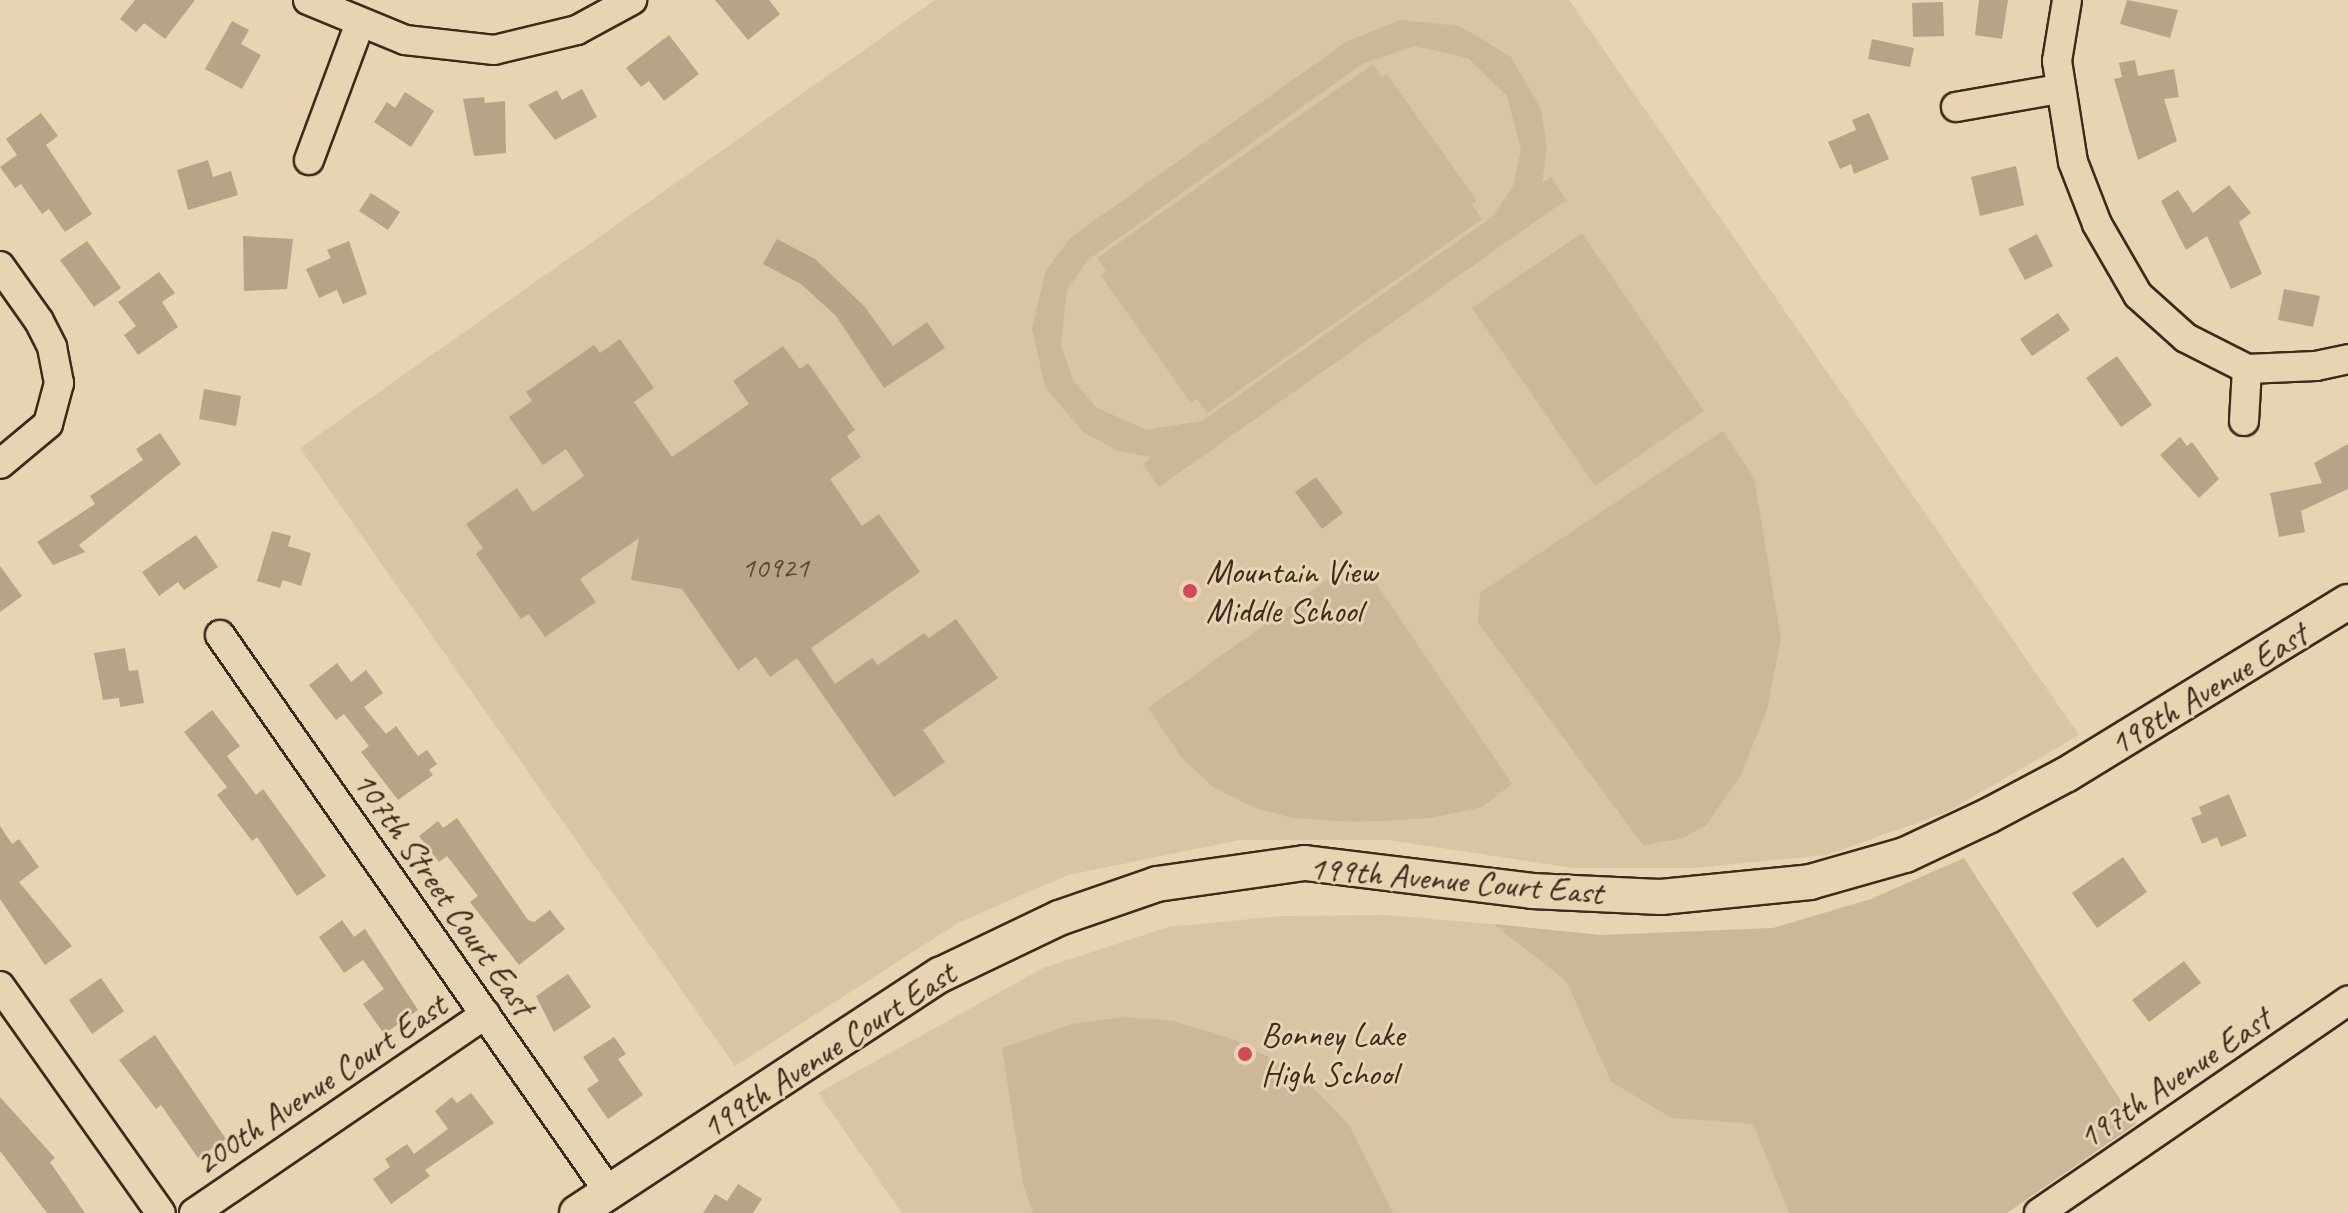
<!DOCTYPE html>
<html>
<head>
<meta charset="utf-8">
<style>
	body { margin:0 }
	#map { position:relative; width:2348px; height:1213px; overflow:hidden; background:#e8d3b2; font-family:Caveat,sans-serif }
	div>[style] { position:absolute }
	.built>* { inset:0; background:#d9c5a5 }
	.green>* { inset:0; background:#ccb79a }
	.building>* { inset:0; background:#b7a488 }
	.roads { filter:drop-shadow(2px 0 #3b2a1e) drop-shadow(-2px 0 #3b2a1e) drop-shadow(0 2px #3b2a1e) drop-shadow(0 -2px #3b2a1e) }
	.minor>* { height:28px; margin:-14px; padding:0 14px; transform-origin:14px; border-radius:14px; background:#e8d3b2 }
	.major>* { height:34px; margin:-17px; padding:0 17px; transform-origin:17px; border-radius:17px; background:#e8d3b2 }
	.dots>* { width:22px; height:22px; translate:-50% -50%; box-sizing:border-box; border:4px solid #e8d3b2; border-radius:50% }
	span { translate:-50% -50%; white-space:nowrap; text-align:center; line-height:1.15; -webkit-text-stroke:6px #e8d3b2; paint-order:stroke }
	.number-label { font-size:30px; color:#5a4838 }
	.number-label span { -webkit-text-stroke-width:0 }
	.poi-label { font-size:34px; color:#3b2a1e }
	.left { translate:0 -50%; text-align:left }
	.street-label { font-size:34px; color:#3b2a1e }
</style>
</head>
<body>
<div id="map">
	<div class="built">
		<i style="clip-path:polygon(935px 0,1569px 0,2079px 735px,1947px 812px,1827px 855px,1694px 868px,1573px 868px,1388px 840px,1240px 840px,1068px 875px,958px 923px,735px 1066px,300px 448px)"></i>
		<i style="clip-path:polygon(1387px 915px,1493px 924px,1566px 981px,1611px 1082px,1671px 1118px,1753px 1124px,1789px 1213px,902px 1213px,818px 1093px,1043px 968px,1168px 927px,1283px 916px)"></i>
	</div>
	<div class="green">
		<i style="clip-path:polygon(evenodd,1401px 20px,1460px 26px,1511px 57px,1541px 109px,1547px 148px,1542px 183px,1551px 177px,1566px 200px,1159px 487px,1143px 465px,1151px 457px,1118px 451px,1083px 432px,1045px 387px,1032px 328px,1046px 270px,1070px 238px,1346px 42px,1401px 20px,1414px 46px,1468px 58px,1507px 96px,1521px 150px,1513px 186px,1492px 217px,1202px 421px,1147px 430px,1097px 408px,1073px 380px,1061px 345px,1067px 290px,1088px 260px,1362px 64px,1414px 46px)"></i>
		<i style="clip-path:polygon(1373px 64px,1382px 77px,1387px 74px,1477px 201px,1472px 205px,1482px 219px,1207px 413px,1197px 399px,1191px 403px,1101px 276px,1107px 271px,1097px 258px)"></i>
		<i style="clip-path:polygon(1582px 233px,1704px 411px,1595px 486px,1472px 308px)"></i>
		<i style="clip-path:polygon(1723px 431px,1754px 478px,1781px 639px,1767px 710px,1740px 777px,1706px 825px,1684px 838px,1643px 845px,1478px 623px,1480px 593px)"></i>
		<i style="clip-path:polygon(1349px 564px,1369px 573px,1512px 784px,1482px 807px,1431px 818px,1359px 822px,1293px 818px,1255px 808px,1213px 787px,1182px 758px,1148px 708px)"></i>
		<i style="clip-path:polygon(1964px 858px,2136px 1124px,2007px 1213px,1789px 1213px,1753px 1124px,1671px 1118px,1611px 1082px,1566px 981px,1493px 924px,1601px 935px,1773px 928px,1871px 899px)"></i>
		<i style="clip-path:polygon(1124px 1017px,1174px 1021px,1235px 1040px,1276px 1061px,1318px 1092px,1349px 1125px,1393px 1213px,1033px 1213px,1023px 1184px,1002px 1048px,1072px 1024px)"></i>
	</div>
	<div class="building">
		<i style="clip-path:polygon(135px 0,195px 0,165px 39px,144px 23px,136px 32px,120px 19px)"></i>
		<i style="clip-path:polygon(715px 0,769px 0,780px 14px,748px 40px)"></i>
		<i style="clip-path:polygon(1979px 0,2008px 0,2002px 39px,1975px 35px)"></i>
		<i style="clip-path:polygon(2127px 0,2178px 10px,2170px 38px,2120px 24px)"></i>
		<i style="clip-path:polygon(1943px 2px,1944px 36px,1913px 37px,1912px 3px)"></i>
		<i style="clip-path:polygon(232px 21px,249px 30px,241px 44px,261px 55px,242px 89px,205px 69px)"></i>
		<i style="clip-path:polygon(669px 35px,699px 74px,664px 101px,649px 81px,641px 87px,626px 68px)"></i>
		<i style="clip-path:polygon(1872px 39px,1914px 48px,1910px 67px,1868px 59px)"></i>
		<i style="clip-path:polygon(2135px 60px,2138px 76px,2174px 69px,2179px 97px,2164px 99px,2177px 141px,2138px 160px,2114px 79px,2122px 77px,2119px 63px)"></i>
		<i style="clip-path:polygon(582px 89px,597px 117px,555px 140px,528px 105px,557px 90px,562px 100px)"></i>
		<i style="clip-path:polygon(405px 92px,434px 111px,411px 147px,374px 122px,387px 102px,395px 108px)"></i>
		<i style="clip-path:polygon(484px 97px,485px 103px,505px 101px,506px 153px,474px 156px,463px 99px)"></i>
		<i style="clip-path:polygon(41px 113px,58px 136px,46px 145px,92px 214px,65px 232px,49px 209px,42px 214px,21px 184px,15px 188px,0 167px,17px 155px,6px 139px)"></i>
		<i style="clip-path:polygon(1869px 113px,1889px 159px,1854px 174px,1851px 164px,1840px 169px,1828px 142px,1856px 130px,1852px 120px)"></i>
		<i style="clip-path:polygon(208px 160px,213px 177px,231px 171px,238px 195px,188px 210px,177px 170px)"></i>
		<i style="clip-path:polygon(2016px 166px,2024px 205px,1980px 216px,1971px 177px)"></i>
		<i style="clip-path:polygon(2229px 185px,2251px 213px,2239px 222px,2262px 274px,2231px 289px,2207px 236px,2186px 250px,2161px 201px,2178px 190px,2193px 213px)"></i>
		<i style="clip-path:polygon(371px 193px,400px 212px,388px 230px,359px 211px)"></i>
		<i style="clip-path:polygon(2037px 234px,2053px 266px,2025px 280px,2008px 249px)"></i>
		<i style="clip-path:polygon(243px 236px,293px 239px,287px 289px,244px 291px)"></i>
		<i style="clip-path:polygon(777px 239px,815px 259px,865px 307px,893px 346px,927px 322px,945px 348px,884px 388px,836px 316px,801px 284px,763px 264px)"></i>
		<i style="clip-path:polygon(87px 241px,121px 288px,94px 307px,60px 260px)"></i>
		<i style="clip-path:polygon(349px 241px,367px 294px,343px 304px,337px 290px,319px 298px,306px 269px,331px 258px,327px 250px)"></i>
		<i style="clip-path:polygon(159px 272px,175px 293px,162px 302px,178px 327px,138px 355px,124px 335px,136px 326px,118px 302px)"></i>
		<i style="clip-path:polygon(2284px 289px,2320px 296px,2313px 327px,2278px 320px)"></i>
		<i style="clip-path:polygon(2058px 313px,2070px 330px,2032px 356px,2020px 339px)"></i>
		<i style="clip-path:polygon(620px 339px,654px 388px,634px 402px,672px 457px,749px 404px,733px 381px,783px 346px,800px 369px,808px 363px,855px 430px,847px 436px,861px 457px,830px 479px,862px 526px,879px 514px,920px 572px,811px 648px,835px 684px,872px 658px,878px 665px,924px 633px,929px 638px,956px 619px,998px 678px,923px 730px,945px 762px,894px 797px,797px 658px,770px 677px,756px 657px,738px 670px,682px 589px,631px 580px,639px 538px,580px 579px,596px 602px,545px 637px,529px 614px,521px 619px,476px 554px,483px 548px,466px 524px,517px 488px,533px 512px,584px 476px,566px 449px,543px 465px,509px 417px,532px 401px,526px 392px,594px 345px,600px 353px)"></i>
		<i style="clip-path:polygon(2117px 356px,2152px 405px,2121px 427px,2086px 378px)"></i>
		<i style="clip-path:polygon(204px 389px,241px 396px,236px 426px,199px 419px)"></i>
		<i style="clip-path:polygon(160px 433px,181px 464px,79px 545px,85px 552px,53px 565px,37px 542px,95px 504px,90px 496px,143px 460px,136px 449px)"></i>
		<i style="clip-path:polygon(2180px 437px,2187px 446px,2192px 442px,2219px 479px,2199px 498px,2160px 455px)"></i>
		<i style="clip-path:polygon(2348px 444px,2348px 489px,2301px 511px,2305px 532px,2279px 537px,2270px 493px,2322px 483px,2314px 463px)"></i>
		<i style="clip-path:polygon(1316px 477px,1343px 513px,1322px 529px,1295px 492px)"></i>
		<i style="clip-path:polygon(272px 531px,291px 536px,288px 546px,311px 553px,301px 586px,283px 580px,280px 588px,257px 581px)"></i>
		<i style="clip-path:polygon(196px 535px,218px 567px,184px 590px,178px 582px,159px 596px,142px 572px)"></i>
		<i style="clip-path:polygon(0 566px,22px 596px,0 612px)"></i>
		<i style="clip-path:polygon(125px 648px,129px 671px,138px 670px,144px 703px,120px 707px,119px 698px,103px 700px,94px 653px)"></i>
		<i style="clip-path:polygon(337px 663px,351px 682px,366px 670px,383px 693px,364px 707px,386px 734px,396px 726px,418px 756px,427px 750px,437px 764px,429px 770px,433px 775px,398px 800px,361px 752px,369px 746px,344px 714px,336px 720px,309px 685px)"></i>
		<i style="clip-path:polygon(212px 710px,240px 746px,227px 756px,256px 795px,263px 789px,326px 876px,297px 896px,257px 837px,252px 841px,217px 795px,227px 787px,184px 732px)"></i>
		<i style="clip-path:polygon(2229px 794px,2247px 836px,2221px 847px,2217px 837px,2202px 844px,2191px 818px,2202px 814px,2199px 807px)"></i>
		<i style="clip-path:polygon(457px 818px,528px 920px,534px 922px,550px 910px,565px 929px,519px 965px,470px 902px,478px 896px,447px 856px,439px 862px,419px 836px,438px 821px,443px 828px)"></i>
		<i style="clip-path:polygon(0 826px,12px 844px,19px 839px,39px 867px,19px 882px,72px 946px,45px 965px,0 899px)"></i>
		<i style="clip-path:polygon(2123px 857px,2147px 892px,2097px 928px,2072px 893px)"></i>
		<i style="clip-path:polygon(342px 920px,354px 937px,365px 929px,418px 1010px,384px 1034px,363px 1004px,384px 989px,363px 960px,344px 973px,319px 937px)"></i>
		<i style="clip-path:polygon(2184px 961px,2201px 983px,2149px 1022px,2132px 1000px)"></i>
		<i style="clip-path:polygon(568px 974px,591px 1007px,554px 1032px,536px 996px)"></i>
		<i style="clip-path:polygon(101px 978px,124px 1011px,92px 1034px,69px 1000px)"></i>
		<i style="clip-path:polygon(155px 1035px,226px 1139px,198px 1158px,161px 1105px,156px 1109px,119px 1060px)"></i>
		<i style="clip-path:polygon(614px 1037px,626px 1054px,618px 1059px,643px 1095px,608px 1119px,587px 1089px,599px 1081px,583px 1057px)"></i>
		<i style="clip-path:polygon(471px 1093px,494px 1123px,425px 1170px,430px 1176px,391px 1204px,373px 1179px,390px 1167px,385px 1159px,407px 1144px,414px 1154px,448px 1129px,435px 1111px,452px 1097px,457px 1103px)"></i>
		<i style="clip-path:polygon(0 1097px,55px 1158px,50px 1162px,85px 1213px,47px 1213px,0 1151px)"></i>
		<i style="clip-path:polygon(738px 1184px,762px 1199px,753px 1213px,703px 1213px,715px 1194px,727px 1201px)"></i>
	</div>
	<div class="roads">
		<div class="minor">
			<i style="left:308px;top:0;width:105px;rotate:22.4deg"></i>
			<i style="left:405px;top:40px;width:90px;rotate:6.4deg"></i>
			<i style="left:494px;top:50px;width:85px;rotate:-13.5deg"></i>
			<i style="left:577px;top:30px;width:63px;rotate:-28.6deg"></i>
			<i style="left:2067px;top:0;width:62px;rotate:99.3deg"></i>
			<i style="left:2057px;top:61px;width:102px;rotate:81deg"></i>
			<i style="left:2073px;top:162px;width:66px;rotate:68.8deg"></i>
			<i style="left:2097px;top:224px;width:82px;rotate:60deg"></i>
			<i style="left:2138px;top:295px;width:64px;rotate:41.9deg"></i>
			<i style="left:2186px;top:338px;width:68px;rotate:26.9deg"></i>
			<i style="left:2247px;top:369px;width:69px;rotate:-2.5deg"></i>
			<i style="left:2316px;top:366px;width:33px;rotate:-12deg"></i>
			<i style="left:1956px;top:107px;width:105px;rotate:-9.9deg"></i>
			<i style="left:309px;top:160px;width:146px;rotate:-69.6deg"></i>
			<i style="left:0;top:266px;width:67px;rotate:54.7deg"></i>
			<i style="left:39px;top:321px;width:29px;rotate:63deg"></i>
			<i style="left:52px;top:347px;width:37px;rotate:79deg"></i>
			<i style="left:59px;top:383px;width:42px;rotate:105deg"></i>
			<i style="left:48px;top:424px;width:62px;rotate:140.2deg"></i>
			<i style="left:2244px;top:421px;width:52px;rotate:-86.7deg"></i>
			<i style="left:220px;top:635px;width:679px;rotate:55.07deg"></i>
			<i style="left:0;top:986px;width:278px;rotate:54.7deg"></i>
			<i style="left:194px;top:1213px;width:353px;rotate:-34.3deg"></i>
			<i style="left:2039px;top:1213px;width:375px;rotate:-34.5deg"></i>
		</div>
		<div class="major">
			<i style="left:577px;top:1213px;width:434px;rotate:-33.3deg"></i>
			<i style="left:940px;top:975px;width:132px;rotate:-25.6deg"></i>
			<i style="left:1059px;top:918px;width:104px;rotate:-19.1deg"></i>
			<i style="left:1157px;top:884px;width:149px;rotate:-8.1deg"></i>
			<i style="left:1305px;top:863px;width:229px;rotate:7deg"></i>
			<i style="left:1532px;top:891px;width:129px;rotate:2.7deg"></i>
			<i style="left:1661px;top:897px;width:150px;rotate:-5.7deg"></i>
			<i style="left:1810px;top:882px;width:99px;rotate:-15.9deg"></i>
			<i style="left:1905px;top:855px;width:92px;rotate:-25.2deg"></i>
			<i style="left:1988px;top:816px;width:89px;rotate:-28deg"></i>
			<i style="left:2067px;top:774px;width:329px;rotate:-31.5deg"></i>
		</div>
	</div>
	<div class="dots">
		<i style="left:1190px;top:591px;background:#d1495b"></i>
		<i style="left:1245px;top:1054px;background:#d1495b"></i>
	</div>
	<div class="number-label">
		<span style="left:775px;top:567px">10921</span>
	</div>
	<div class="poi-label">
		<span class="left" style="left:1206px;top:591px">Mountain View<br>Middle School</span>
		<span class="left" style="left:1261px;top:1054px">Bonney Lake<br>High School</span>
	</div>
	<div class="street-label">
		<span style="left:2208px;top:689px;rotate:-31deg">198th Avenue East</span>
		<span style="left:1456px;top:880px;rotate:5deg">199th Avenue Court East</span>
		<span style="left:444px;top:893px;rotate:55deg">107th Street Court East</span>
		<span style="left:828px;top:1050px;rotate:-33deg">199th Avenue Court East</span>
		<span style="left:2174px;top:1078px;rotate:-34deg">197th Avenue East</span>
		<span style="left:320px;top:1084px;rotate:-34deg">200th Avenue Court East</span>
	</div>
</div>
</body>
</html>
